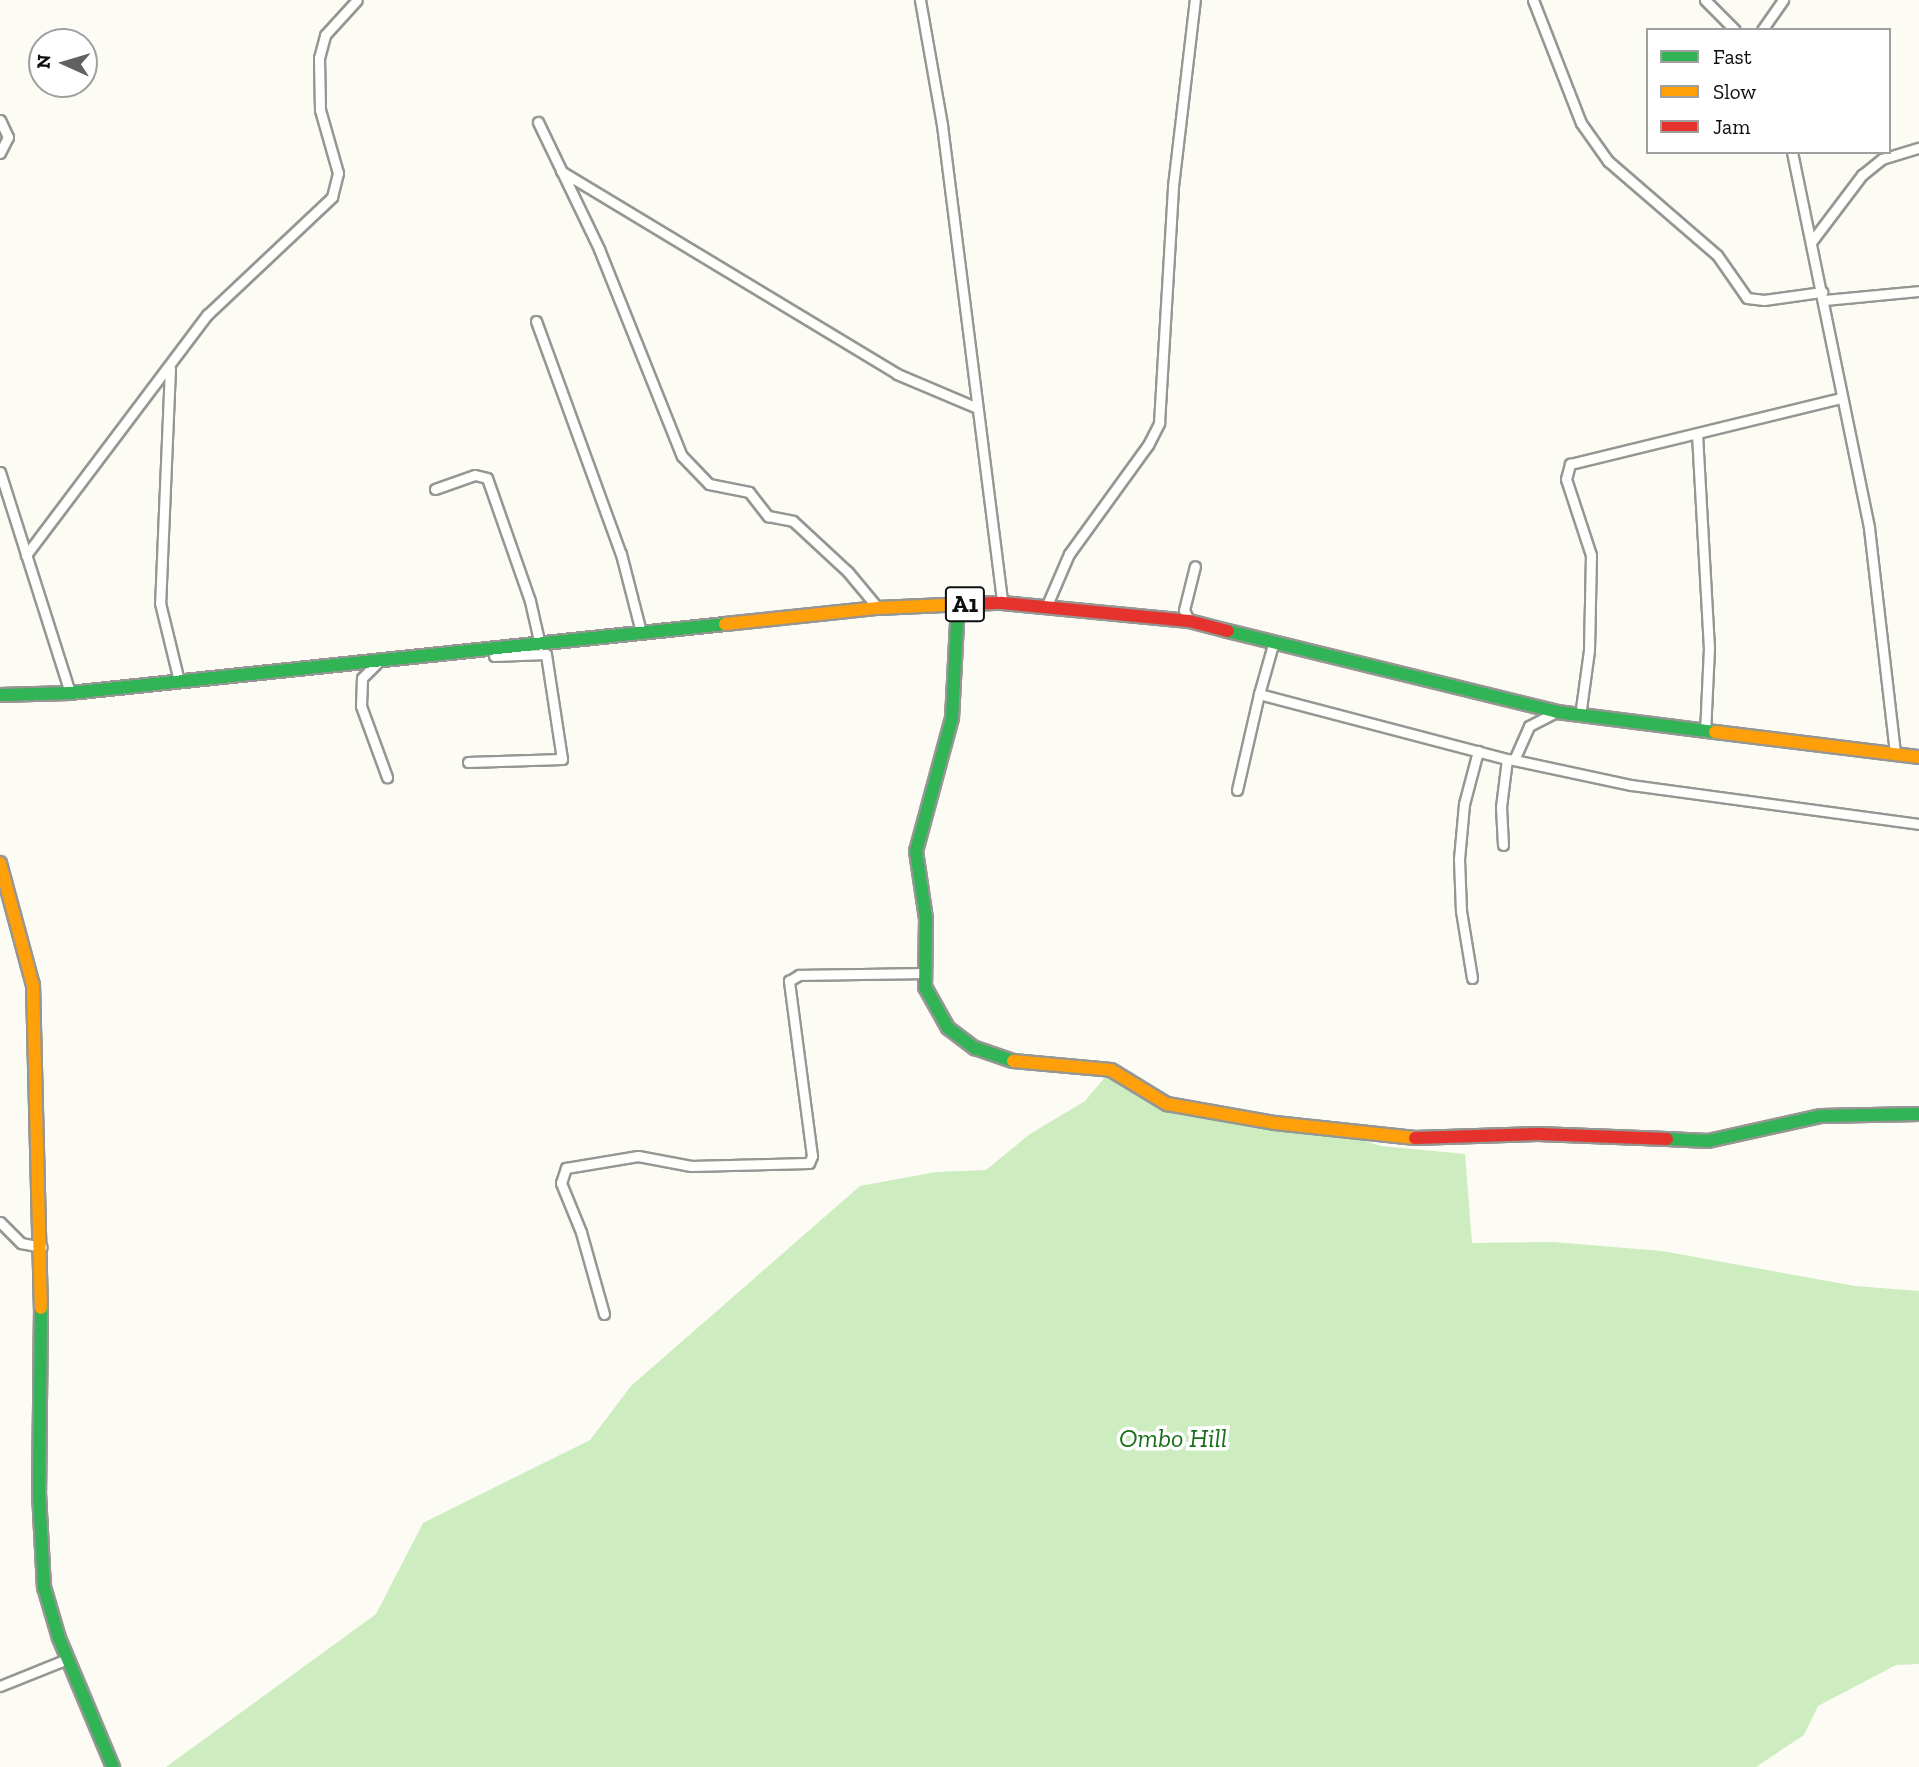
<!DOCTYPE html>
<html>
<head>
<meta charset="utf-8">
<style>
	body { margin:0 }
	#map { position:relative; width:1919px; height:1767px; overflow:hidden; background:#fcfcf5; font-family:"Zilla Slab",serif }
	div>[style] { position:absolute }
	.forest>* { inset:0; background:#cdedc0 }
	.roads { filter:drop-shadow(2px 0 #969693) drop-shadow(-2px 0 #969693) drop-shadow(0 2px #969693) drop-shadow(0 -2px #969693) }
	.street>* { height:9px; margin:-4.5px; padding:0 4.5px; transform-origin:4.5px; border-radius:4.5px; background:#fffffe }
	.fast>* { height:12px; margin:-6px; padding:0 6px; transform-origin:6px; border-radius:6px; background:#30b455 }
	.slow>* { height:12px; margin:-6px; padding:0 6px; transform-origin:6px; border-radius:6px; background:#ff9f0a }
	.jam>* { height:12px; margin:-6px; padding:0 6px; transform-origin:6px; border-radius:6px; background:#e5322d }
	span { translate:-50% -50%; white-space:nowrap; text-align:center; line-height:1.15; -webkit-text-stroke:7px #fff; paint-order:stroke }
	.shield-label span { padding:2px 5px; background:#fff; border:2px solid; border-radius:5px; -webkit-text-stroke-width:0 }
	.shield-label { font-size:24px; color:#0f0f0f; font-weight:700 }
	.park-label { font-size:26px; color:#186f18; font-style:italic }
	.legend { position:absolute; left:1646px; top:28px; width:245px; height:126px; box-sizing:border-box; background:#fff; border:2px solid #9f9f9f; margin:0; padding:9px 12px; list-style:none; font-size:21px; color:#0f0f0f }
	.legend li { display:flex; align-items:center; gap:14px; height:35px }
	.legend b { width:35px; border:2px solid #9f9f9f }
	.north { position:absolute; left:28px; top:28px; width:70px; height:70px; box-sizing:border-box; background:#fff; border:2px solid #9f9f9f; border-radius:50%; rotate:274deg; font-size:19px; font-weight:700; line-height:28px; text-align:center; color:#0f0f0f }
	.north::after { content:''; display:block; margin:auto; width:24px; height:32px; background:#626260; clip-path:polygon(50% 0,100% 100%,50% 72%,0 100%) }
</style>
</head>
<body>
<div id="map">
	<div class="forest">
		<i style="clip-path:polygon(1111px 1070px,1146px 1094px,1331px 1130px,1381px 1146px,1465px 1154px,1472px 1243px,1553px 1242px,1662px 1251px,1855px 1286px,1919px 1291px,1919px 1664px,1896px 1665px,1818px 1706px,1804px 1735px,1756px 1767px,166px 1767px,376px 1614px,423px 1523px,590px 1440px,631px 1386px,860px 1186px,936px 1172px,986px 1170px,1030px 1134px,1085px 1101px)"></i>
	</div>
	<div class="roads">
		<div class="street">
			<i style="left:920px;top:0;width:127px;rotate:80deg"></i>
			<i style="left:942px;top:125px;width:482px;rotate:82.8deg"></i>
			<i style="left:1533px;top:0;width:132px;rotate:68.7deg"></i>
			<i style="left:1581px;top:123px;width:47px;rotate:54.6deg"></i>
			<i style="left:1608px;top:161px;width:144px;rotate:40.8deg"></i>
			<i style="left:1717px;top:255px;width:52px;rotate:55.1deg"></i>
			<i style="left:1747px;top:298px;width:17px;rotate:7deg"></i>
			<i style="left:1764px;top:300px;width:59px;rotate:-7.9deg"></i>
			<i style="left:1705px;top:0;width:42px;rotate:45deg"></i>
			<i style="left:1762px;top:30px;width:37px;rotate:-55deg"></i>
			<i style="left:0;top:120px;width:19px;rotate:65deg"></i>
			<i style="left:8px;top:137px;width:18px;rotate:117deg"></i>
			<i style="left:538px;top:122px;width:141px;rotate:64.3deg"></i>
			<i style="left:599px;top:249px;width:223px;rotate:68.2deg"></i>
			<i style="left:682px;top:456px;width:39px;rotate:46deg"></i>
			<i style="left:709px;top:484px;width:41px;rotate:11.3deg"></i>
			<i style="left:749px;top:492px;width:31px;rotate:52deg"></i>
			<i style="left:768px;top:516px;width:25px;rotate:11deg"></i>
			<i style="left:793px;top:521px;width:75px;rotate:42.8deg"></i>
			<i style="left:848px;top:572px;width:47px;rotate:50.2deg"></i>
			<i style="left:1792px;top:152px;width:384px;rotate:78.4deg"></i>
			<i style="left:1869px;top:528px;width:227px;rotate:83.4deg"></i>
			<i style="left:561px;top:171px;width:393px;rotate:31.1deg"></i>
			<i style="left:897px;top:374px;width:85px;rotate:22.9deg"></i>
			<i style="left:1812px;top:241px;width:83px;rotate:-52.9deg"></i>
			<i style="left:1862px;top:175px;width:26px;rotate:-39deg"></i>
			<i style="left:1882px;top:159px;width:39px;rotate:-17deg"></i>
			<i style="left:1824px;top:300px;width:95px;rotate:-5.4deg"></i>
			<i style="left:536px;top:321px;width:248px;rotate:70deg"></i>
			<i style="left:621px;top:554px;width:81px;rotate:75.6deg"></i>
			<i style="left:170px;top:368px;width:235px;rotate:92.4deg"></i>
			<i style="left:160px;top:603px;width:80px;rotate:76.3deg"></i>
			<i style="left:1697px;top:434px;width:214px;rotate:86.8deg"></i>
			<i style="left:1709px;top:648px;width:84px;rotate:92.7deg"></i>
			<i style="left:0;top:472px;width:232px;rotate:72.4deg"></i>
			<i style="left:435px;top:489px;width:42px;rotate:-19.3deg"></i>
			<i style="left:475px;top:475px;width:12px;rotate:14deg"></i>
			<i style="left:487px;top:478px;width:130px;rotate:70.7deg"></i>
			<i style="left:530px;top:601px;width:45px;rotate:77.2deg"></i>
			<i style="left:26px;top:555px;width:301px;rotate:-53deg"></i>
			<i style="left:207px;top:315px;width:172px;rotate:-43.3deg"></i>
			<i style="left:332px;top:197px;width:25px;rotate:-76deg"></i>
			<i style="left:338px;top:173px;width:66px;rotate:-105.9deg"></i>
			<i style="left:320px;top:110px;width:52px;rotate:-91.1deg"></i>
			<i style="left:319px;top:58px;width:24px;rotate:-75deg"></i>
			<i style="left:325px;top:35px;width:47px;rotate:-47.6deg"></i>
			<i style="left:1047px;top:605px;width:56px;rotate:-66.7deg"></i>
			<i style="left:1069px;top:554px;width:135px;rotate:-54.1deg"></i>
			<i style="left:1148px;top:445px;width:25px;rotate:-63deg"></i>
			<i style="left:1159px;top:423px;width:237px;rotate:-86.6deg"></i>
			<i style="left:1173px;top:186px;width:187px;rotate:-83.3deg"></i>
			<i style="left:1189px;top:621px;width:12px;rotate:-114deg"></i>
			<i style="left:1184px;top:610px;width:45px;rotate:-76deg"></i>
			<i style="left:377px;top:663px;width:21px;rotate:135deg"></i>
			<i style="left:362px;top:678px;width:28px;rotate:92deg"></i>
			<i style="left:361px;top:706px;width:76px;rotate:69.9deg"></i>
			<i style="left:1259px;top:694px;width:55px;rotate:-74.2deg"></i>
			<i style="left:1580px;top:716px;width:67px;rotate:-82.2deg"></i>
			<i style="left:1589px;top:650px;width:95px;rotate:-88.8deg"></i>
			<i style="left:1591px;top:555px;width:80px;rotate:-108.2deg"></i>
			<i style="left:1566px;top:479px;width:16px;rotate:-75deg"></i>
			<i style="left:1570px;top:464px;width:279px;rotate:-13.7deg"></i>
			<i style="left:1514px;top:760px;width:120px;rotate:12.1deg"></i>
			<i style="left:1631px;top:785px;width:291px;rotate:7.7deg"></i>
			<i style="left:468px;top:762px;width:94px;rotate:-1.8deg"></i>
			<i style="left:562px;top:759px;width:106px;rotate:-98.7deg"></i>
			<i style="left:546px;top:654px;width:52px;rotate:177.8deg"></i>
			<i style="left:1237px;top:790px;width:98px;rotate:-77.1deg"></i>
			<i style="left:1259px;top:694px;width:256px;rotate:14.7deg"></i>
			<i style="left:1503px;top:845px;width:38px;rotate:-93deg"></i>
			<i style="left:1501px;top:807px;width:48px;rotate:-82.9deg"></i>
			<i style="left:1507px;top:759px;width:7px;rotate:8deg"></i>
			<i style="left:1514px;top:760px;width:37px;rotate:-66deg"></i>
			<i style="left:1529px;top:726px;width:29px;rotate:-27deg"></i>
			<i style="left:1472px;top:978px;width:68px;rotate:-99.3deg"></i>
			<i style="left:1461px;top:911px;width:52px;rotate:-92.2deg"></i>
			<i style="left:1459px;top:859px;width:55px;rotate:-84.8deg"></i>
			<i style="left:1464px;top:804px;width:55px;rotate:-75.2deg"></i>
			<i style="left:0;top:1222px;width:30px;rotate:45deg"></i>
			<i style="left:21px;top:1243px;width:21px;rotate:11deg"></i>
			<i style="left:604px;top:1314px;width:85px;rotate:-105.7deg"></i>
			<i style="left:581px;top:1232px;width:53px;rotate:-112.2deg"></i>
			<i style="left:561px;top:1183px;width:16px;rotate:-72deg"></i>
			<i style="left:566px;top:1168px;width:73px;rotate:-9.5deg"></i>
			<i style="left:638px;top:1156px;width:54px;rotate:10.7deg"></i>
			<i style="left:691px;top:1166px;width:118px;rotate:-1.5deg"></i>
			<i style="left:809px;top:1163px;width:8px;rotate:-67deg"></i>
			<i style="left:812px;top:1156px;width:177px;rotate:-97.5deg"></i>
			<i style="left:789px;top:981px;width:12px;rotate:-31deg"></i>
			<i style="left:799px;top:975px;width:124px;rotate:-0.9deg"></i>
			<i style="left:0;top:1686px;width:72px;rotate:-21.9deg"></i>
		</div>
		<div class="fast">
			<i style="left:958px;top:604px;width:114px;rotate:93deg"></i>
			<i style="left:952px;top:718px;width:138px;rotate:105.1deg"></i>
			<i style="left:916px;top:851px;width:69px;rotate:81.6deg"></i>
			<i style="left:926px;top:919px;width:68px;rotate:90.8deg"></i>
			<i style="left:925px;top:987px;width:47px;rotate:60.7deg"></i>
			<i style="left:948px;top:1028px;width:34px;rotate:37deg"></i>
			<i style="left:975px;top:1048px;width:40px;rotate:18.9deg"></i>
			<i style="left:1228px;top:631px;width:339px;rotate:13.8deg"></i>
			<i style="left:1557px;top:712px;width:159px;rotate:7.2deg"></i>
			<i style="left:0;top:695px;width:70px;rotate:-1.6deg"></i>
			<i style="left:70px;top:693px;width:659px;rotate:-6.01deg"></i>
			<i style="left:1667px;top:1139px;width:41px;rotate:2.8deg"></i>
			<i style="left:1708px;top:1141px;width:116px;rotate:-12.5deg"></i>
			<i style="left:1821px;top:1116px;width:98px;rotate:-1.2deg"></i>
			<i style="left:41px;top:1308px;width:185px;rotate:90.6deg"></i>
			<i style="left:39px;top:1493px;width:94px;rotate:87deg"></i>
			<i style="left:44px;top:1587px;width:53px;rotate:73.6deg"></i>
			<i style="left:59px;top:1638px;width:140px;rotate:67.3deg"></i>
		</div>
		<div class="slow">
			<i style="left:725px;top:624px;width:154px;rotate:-6deg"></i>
			<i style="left:878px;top:608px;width:89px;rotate:-2.6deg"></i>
			<i style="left:1715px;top:732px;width:206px;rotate:7deg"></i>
			<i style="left:0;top:863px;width:126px;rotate:74.9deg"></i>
			<i style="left:33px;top:985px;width:323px;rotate:88.6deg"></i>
			<i style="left:1013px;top:1061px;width:98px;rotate:5.2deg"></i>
			<i style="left:1111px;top:1070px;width:66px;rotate:31.3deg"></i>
			<i style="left:1167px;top:1104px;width:110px;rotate:10deg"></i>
			<i style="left:1275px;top:1123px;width:141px;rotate:6.1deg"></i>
		</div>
		<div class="jam">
			<i style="left:967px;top:604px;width:35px;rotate:-2deg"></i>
			<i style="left:1002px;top:603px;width:188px;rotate:5.5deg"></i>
			<i style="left:1189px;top:621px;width:40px;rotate:14.4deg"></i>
			<i style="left:1415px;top:1138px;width:123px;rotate:-1.9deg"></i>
			<i style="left:1538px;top:1134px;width:129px;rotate:2.2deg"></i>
		</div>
	</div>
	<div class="shield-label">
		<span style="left:965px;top:604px">A1</span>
	</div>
	<div class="park-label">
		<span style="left:1173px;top:1439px">Ombo Hill</span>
	</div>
	<ul class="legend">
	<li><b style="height:9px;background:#30b455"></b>Fast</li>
	<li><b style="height:9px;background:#ff9f0a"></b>Slow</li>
	<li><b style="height:9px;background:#e5322d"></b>Jam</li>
	</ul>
	<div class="north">N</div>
</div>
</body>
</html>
